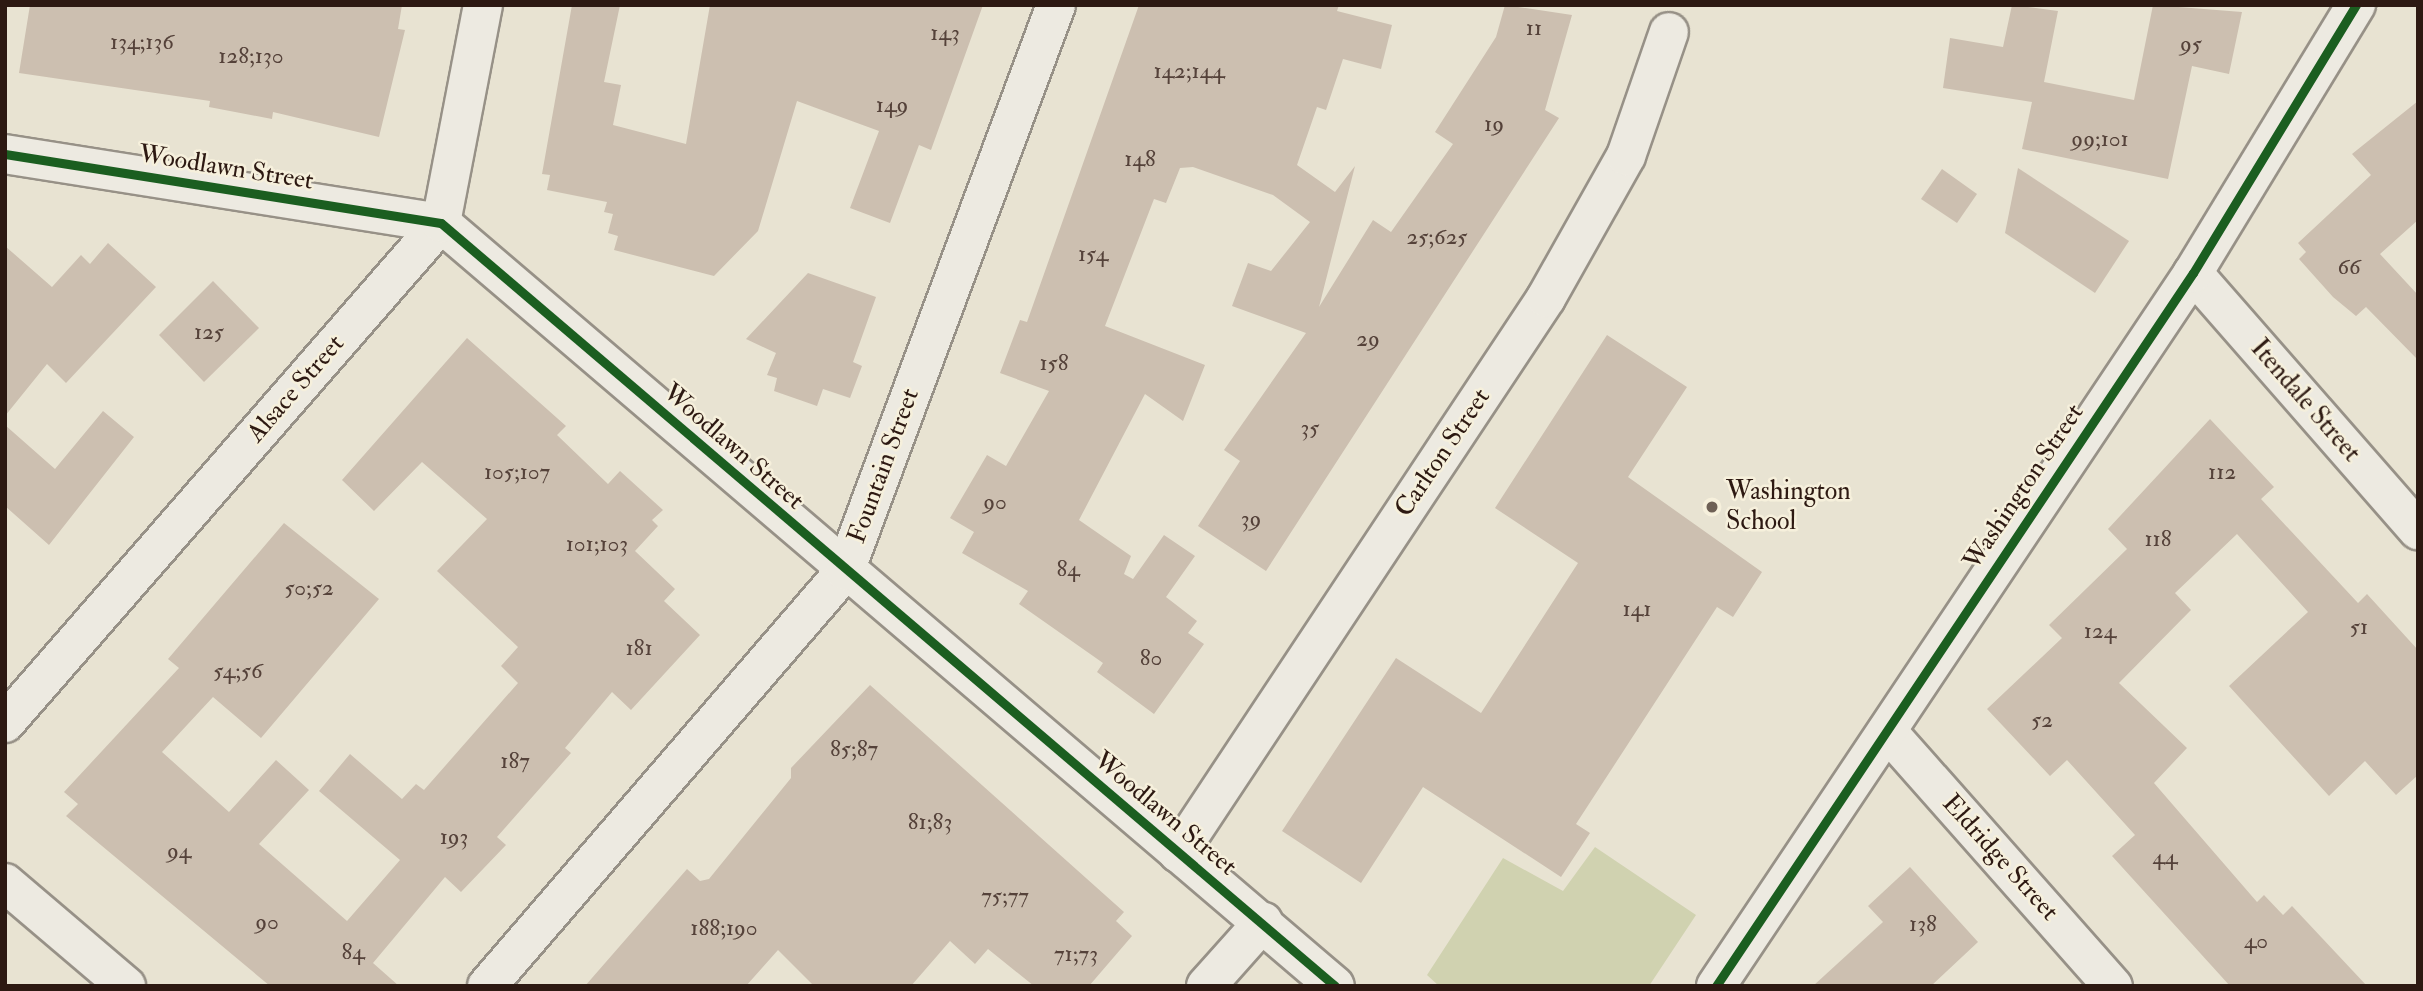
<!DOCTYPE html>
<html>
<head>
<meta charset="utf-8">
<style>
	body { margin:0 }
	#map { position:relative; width:2423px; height:991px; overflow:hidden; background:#e8e3d2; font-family:"IM FELL Double Pica",serif }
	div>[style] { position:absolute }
	.green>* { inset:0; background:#d0d2b0 }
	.building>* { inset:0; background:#ccbfb0 }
	.roads { filter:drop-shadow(2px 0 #979187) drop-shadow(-2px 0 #979187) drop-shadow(0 2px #979187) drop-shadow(0 -2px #979187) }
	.street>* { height:38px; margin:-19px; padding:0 19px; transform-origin:19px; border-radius:19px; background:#edeae1 }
	.secondary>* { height:38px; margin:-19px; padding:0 19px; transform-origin:19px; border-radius:19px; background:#edeae1 }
	.cycleway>* { height:9px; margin:-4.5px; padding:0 4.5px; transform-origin:4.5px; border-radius:4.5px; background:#1b5e20 }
	.dots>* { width:19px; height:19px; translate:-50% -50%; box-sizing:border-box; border:4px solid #f6f0dc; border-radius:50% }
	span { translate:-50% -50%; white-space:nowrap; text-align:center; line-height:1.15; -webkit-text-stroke:5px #f6f0dc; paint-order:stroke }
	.number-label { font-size:23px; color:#55423a }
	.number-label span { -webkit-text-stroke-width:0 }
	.street-label { font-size:26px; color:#2d1912 }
	.poi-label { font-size:26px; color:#2d1912 }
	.left { translate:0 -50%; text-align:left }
	.frame { position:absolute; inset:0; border:7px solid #2d1912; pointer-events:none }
</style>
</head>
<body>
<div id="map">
	<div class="green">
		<i style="clip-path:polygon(1595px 847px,1696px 915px,1649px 986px,1439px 986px,1427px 975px,1503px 858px,1563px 891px)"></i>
	</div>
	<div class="building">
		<i style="clip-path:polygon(30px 5px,402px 5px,398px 29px,405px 30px,379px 137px,273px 112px,272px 119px,209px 107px,210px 101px,19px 73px)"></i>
		<i style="clip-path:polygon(572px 5px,620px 5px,604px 82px,621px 85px,613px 125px,686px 144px,710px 5px,983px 5px,931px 150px,919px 145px,890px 223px,850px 208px,879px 131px,797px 101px,758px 231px,714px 276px,614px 250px,618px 236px,608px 233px,613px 214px,604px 212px,607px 202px,547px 190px,550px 175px,542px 174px)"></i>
		<i style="clip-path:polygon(1139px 5px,1339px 5px,1337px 11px,1392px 25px,1381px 69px,1343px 59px,1326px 110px,1317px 107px,1297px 165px,1335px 192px,1355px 166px,1319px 307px,1373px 220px,1391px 232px,1453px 144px,1435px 132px,1496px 37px,1505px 5px,1572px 15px,1545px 110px,1559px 118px,1266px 571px,1198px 526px,1240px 461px,1224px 450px,1306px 333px,1232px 306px,1248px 263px,1271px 271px,1310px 222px,1273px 195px,1193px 167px,1180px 168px,1166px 203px,1154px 199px,1105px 326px,1205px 365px,1183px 421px,1145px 394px,1079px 520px,1131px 556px,1124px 574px,1133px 579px,1164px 535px,1195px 556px,1166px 597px,1197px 621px,1188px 633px,1204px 644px,1154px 714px,1097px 672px,1103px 663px,1019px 604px,1028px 591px,962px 553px,974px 532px,950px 518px,987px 455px,1006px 466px,1049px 391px,1000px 373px,1020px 320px,1027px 322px)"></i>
		<i style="clip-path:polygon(2012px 5px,2058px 11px,2044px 82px,2134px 100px,2153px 5px,2242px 12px,2229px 74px,2192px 66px,2168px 179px,2022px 149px,2032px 102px,1943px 88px,1950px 38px,2003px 47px)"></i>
		<i style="clip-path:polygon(2418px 101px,2418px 220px,2380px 254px,2418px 295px,2418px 360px,2366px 307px,2356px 316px,2333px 297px,2299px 259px,2306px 252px,2298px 243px,2371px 175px,2352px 154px)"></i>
		<i style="clip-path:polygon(2018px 168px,2129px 241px,2095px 293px,2005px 233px)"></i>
		<i style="clip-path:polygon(1942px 169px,1977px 194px,1957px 223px,1921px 199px)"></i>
		<i style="clip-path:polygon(108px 243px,156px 287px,66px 383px,47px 364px,5px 416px,5px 246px,52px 287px,81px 255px,90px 264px)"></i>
		<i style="clip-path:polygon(808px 273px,876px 297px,853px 362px,862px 366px,850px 398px,823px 389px,817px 406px,774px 391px,777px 378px,767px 375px,776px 353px,746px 339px)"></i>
		<i style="clip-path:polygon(213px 281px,259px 328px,204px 382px,159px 335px)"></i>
		<i style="clip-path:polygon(1607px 335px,1687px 387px,1628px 477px,1762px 572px,1733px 617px,1717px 607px,1576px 824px,1590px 833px,1561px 877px,1423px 787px,1361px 883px,1282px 831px,1396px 658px,1481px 713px,1578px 563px,1495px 508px)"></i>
		<i style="clip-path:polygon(467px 338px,566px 426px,557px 435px,608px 484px,620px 471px,663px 510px,652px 520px,658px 526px,635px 551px,675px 589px,664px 601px,700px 635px,631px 710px,612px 692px,565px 748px,571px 753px,497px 837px,506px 845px,461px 892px,445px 877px,373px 963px,399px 986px,270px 986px,66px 816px,78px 804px,64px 792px,179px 668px,168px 659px,284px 523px,379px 599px,261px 738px,213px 697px,162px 752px,229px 812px,276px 760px,309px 790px,259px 844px,347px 921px,400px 860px,319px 791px,350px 754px,402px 799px,416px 784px,424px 790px,518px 683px,501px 666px,518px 647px,437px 571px,487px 519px,422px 462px,374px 511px,342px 480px)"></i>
		<i style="clip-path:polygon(103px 411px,134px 437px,49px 545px,5px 506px,5px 425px,55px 469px)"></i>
		<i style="clip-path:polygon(2210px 419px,2274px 487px,2261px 499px,2358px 603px,2367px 594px,2418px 650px,2418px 775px,2396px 795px,2365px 761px,2329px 796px,2229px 686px,2308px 612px,2237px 534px,2175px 593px,2191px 610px,2119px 683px,2187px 748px,2154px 783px,2257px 902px,2264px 895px,2283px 915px,2292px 906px,2367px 986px,2230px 986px,2112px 856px,2135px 835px,2067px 760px,2050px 776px,1987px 709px,2062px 638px,2049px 625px,2127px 549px,2108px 529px)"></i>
		<i style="clip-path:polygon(870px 685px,1124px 912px,1116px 921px,1132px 936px,1089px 986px,1034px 986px,988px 949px,975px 964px,950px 941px,911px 986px,814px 986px,778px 950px,746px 986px,585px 986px,687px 869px,700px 881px,709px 879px,791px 778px,791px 768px)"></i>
		<i style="clip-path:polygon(1910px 867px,1978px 942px,1931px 986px,1813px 986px,1883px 922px,1868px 906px)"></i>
	</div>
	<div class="roads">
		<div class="street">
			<i style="left:5px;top:154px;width:441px;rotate:9deg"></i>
			<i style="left:441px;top:223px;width:1175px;rotate:40.48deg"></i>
			<i style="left:2193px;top:273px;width:342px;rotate:48.8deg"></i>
			<i style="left:5px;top:723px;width:663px;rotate:-48.91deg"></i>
			<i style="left:441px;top:223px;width:222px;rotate:-79.1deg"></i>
			<i style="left:1887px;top:731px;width:341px;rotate:48.5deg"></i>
			<i style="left:1178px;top:853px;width:666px;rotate:-56.45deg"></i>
			<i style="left:1546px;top:298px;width:163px;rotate:-60.6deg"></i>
			<i style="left:1626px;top:156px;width:131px;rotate:-70.9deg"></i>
			<i style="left:5px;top:883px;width:159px;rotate:40.4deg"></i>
			<i style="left:1206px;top:986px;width:86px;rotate:-48.3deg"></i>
			<i style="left:1716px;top:986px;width:858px;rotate:-56.22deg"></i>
			<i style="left:2193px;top:273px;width:314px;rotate:-58.7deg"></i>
		</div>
		<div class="secondary">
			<i style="left:487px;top:986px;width:548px;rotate:-49.22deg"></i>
			<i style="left:845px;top:571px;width:604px;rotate:-69.55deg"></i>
		</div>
	</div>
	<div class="cycleway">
		<i style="left:5px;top:154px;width:441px;rotate:9deg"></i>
		<i style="left:441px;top:223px;width:1175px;rotate:40.48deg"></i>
		<i style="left:1716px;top:986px;width:858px;rotate:-56.22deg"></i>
		<i style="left:2193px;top:273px;width:314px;rotate:-58.7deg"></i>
	</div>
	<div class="dots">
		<i style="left:1712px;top:507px;background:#6e6055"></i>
	</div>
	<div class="number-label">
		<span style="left:1534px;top:28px">11</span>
		<span style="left:945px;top:33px">143</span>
		<span style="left:142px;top:42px">134;136</span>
		<span style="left:2191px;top:44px">95</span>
		<span style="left:251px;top:56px">128;130</span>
		<span style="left:1189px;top:71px">142;144</span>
		<span style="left:892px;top:105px">149</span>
		<span style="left:1494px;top:124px">19</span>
		<span style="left:2100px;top:139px">99;101</span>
		<span style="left:1140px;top:159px">148</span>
		<span style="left:1437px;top:237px">25;625</span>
		<span style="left:1093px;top:254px">154</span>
		<span style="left:2349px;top:267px">66</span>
		<span style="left:209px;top:332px">125</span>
		<span style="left:1368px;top:339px">29</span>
		<span style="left:1054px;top:363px">158</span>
		<span style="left:1310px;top:428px">35</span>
		<span style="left:517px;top:472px">105;107</span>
		<span style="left:2222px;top:472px">112</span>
		<span style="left:995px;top:502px">90</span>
		<span style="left:1251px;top:519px">39</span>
		<span style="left:2158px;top:539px">118</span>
		<span style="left:597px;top:544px">101;103</span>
		<span style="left:1068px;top:569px">84</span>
		<span style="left:309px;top:588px">50;52</span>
		<span style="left:1637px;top:609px">141</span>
		<span style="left:2359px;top:627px">51</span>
		<span style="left:2100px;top:631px">124</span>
		<span style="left:639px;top:648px">181</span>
		<span style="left:1151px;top:658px">80</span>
		<span style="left:238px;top:671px">54;56</span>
		<span style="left:2042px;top:720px">52</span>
		<span style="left:854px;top:749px">85;87</span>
		<span style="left:515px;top:761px">187</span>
		<span style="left:930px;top:822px">81;83</span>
		<span style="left:454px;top:837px">193</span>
		<span style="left:179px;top:851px">94</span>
		<span style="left:2165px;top:857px">44</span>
		<span style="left:1005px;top:896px">75;77</span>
		<span style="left:267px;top:922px">90</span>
		<span style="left:1923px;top:924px">138</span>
		<span style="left:724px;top:928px">188;190</span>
		<span style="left:2256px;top:941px">40</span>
		<span style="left:353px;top:952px">84</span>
		<span style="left:1076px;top:954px">71;73</span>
	</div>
	<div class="street-label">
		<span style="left:226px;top:168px;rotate:9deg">Woodlawn Street</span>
		<span style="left:296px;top:389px;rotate:-49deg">Alsace Street</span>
		<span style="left:2305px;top:401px;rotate:49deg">Itendale Street</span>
		<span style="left:733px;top:447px;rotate:41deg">Woodlawn Street</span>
		<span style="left:1443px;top:453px;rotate:-56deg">Carlton Street</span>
		<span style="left:884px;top:466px;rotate:-70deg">Fountain Street</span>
		<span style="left:2024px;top:487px;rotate:-56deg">Washington Street</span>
		<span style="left:1165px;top:814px;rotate:40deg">Woodlawn Street</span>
		<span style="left:2000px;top:858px;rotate:48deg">Eldridge Street</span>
	</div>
	<div class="poi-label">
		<span class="left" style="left:1726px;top:507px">Washington<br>School</span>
	</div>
	<div class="frame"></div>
</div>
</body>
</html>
